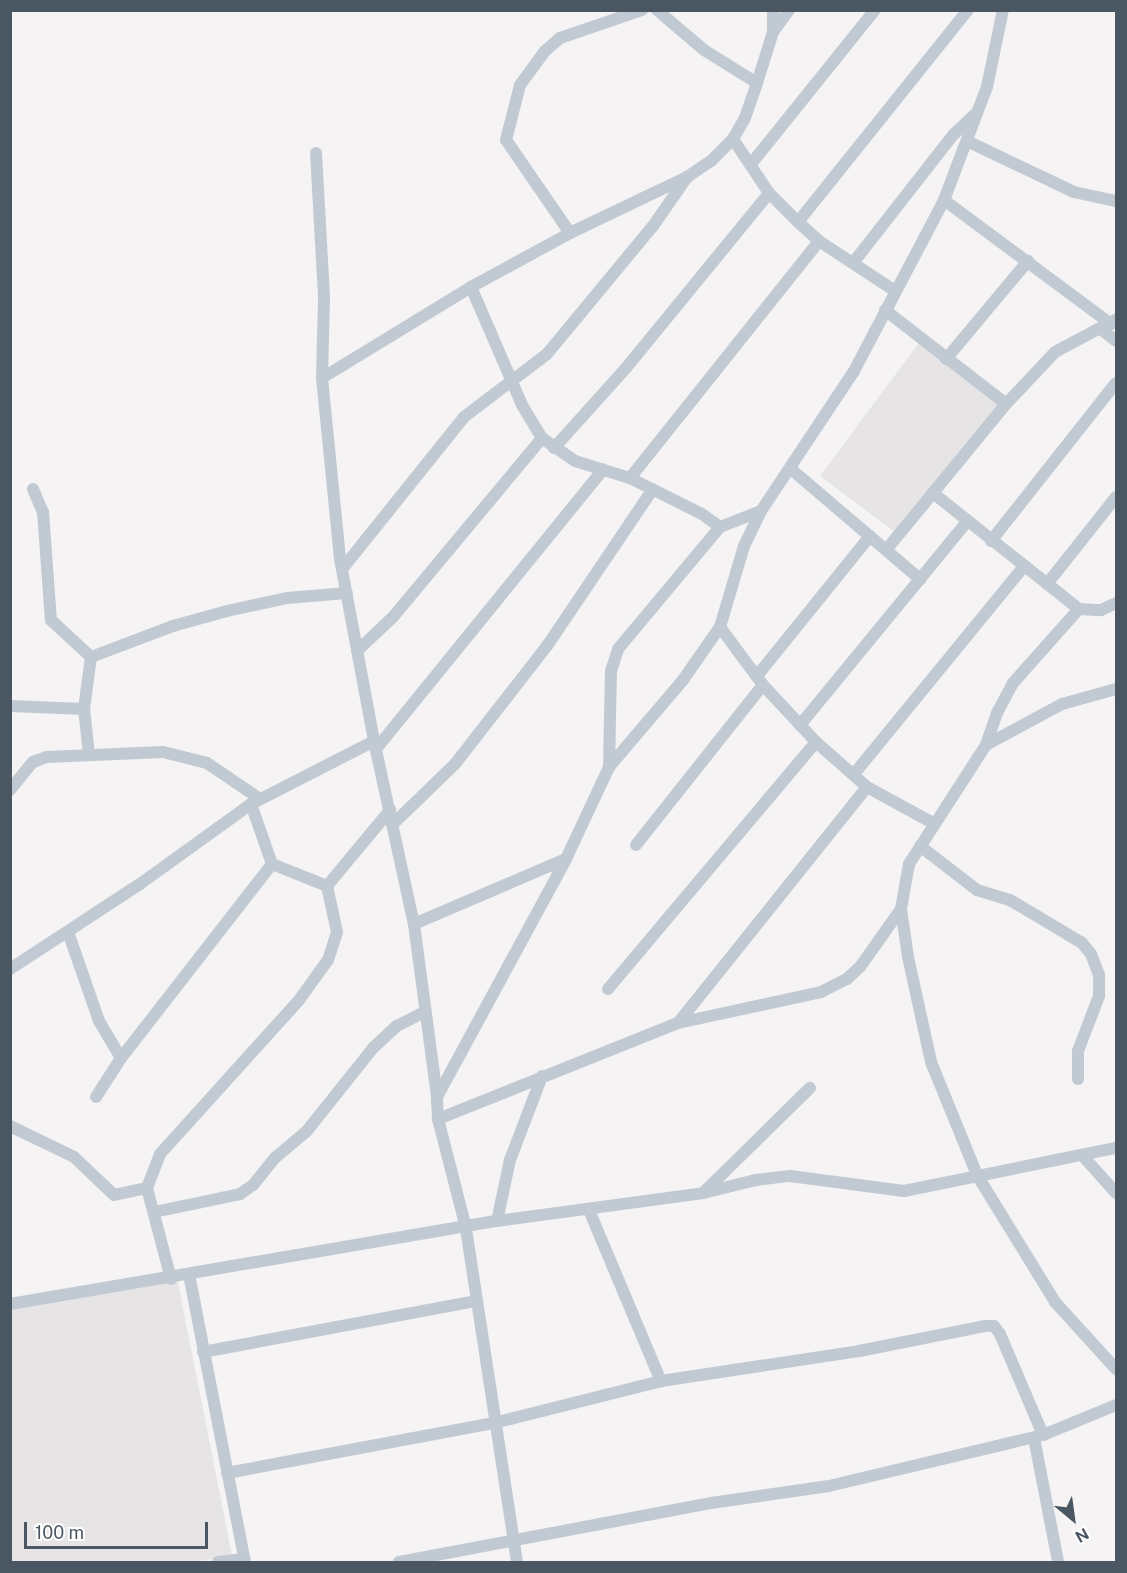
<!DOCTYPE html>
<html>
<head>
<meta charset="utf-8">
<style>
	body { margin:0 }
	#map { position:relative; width:1127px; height:1573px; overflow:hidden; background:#f5f3f3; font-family:"Public Sans",sans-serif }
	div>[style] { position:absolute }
	.education>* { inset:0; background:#e6e4e5 }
	.street>* { height:12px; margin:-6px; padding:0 6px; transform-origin:6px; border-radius:6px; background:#c1cad2 }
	span { translate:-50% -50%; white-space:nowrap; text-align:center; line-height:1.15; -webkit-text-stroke:4.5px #fff; paint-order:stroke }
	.frame { position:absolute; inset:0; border:12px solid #4a5661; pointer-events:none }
	.north { position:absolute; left:1043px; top:1489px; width:60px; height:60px; -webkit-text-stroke:4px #fff; paint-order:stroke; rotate:151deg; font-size:16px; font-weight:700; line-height:24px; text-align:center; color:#4a5661 }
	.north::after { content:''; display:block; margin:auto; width:21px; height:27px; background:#4a5661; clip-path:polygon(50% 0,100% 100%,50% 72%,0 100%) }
	.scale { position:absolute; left:24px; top:1522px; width:184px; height:27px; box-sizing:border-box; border:3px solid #4a5661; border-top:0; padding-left:8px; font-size:18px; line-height:21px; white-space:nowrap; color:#4a5661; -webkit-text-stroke:4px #fff; paint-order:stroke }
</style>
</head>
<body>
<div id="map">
	<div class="education">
		<i style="clip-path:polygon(921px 340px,1005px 411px,903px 538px,820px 476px)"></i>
		<i style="clip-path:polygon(177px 1278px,232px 1556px,192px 1562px,11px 1562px,11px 1307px)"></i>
	</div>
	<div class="street">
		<i style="left:657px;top:10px;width:62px;rotate:40.4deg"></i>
		<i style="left:704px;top:50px;width:62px;rotate:31.9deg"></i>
		<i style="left:773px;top:10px;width:22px;rotate:90deg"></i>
		<i style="left:773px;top:32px;width:53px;rotate:107.4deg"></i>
		<i style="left:757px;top:83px;width:37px;rotate:109deg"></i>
		<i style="left:745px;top:118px;width:24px;rotate:120deg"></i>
		<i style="left:733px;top:139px;width:65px;rotate:56.3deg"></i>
		<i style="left:769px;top:193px;width:41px;rotate:45deg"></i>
		<i style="left:798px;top:222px;width:28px;rotate:42deg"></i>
		<i style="left:819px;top:241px;width:91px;rotate:33.3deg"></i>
		<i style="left:773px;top:32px;width:27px;rotate:-54deg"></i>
		<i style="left:967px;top:141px;width:119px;rotate:25.5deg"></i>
		<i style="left:1074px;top:192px;width:43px;rotate:12.1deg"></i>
		<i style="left:316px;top:153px;width:145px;rotate:86.8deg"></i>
		<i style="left:324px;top:298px;width:80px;rotate:91.4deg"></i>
		<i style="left:322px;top:378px;width:182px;rotate:84.3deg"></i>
		<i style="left:340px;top:559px;width:185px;rotate:79.4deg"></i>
		<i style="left:374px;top:741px;width:187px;rotate:77.7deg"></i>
		<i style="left:414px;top:924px;width:175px;rotate:82.4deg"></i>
		<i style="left:751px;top:164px;width:198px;rotate:-51.2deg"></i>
		<i style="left:944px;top:200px;width:208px;rotate:36.6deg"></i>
		<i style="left:798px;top:222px;width:272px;rotate:-51.3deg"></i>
		<i style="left:570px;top:233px;width:113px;rotate:-124.5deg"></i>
		<i style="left:506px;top:140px;width:57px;rotate:-75.7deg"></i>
		<i style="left:520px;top:85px;width:42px;rotate:-53.7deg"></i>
		<i style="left:545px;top:51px;width:20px;rotate:-41deg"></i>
		<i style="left:560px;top:38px;width:87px;rotate:-18.9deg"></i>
		<i style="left:853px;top:263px;width:162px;rotate:-52deg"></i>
		<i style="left:953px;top:135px;width:33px;rotate:-43deg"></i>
		<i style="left:471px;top:287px;width:129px;rotate:66.6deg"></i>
		<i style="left:522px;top:405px;width:39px;rotate:59deg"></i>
		<i style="left:542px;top:438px;width:40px;rotate:34.9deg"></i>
		<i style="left:575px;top:461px;width:58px;rotate:17.2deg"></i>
		<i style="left:630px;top:478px;width:80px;rotate:26.6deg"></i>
		<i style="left:702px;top:514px;width:22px;rotate:36deg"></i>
		<i style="left:885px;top:310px;width:153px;rotate:37.8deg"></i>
		<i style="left:1006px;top:404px;width:115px;rotate:129.4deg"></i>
		<i style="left:933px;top:493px;width:186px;rotate:38.5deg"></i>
		<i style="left:1079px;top:609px;width:22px;rotate:3deg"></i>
		<i style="left:1101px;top:610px;width:17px;rotate:-25deg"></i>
		<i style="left:1101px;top:329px;width:19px;rotate:39deg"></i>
		<i style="left:946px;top:359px;width:128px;rotate:-50.1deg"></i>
		<i style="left:322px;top:378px;width:175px;rotate:-31.4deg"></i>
		<i style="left:471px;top:287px;width:113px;rotate:-28.6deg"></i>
		<i style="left:570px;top:233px;width:130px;rotate:-25.6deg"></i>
		<i style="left:687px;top:177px;width:29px;rotate:-34deg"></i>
		<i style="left:711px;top:161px;width:31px;rotate:-45deg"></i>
		<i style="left:1006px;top:404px;width:71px;rotate:-46.7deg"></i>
		<i style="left:1055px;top:352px;width:68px;rotate:-28.1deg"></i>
		<i style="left:554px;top:448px;width:108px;rotate:-48deg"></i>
		<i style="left:626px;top:368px;width:226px;rotate:-50.7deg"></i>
		<i style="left:791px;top:469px;width:170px;rotate:40.5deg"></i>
		<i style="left:630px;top:478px;width:303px;rotate:-51.4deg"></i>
		<i style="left:33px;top:489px;width:25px;rotate:67deg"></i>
		<i style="left:43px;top:512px;width:108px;rotate:85.8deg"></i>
		<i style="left:51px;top:620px;width:54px;rotate:42.8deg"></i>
		<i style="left:91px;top:657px;width:52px;rotate:97.7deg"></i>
		<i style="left:84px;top:709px;width:45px;rotate:83.7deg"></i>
		<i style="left:991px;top:541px;width:201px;rotate:-51.7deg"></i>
		<i style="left:886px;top:550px;width:74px;rotate:-50.5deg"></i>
		<i style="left:343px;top:568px;width:193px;rotate:-51.3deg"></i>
		<i style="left:464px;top:417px;width:104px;rotate:-37.2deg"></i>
		<i style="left:547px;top:354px;width:166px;rotate:-50.4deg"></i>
		<i style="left:653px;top:226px;width:60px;rotate:-55.2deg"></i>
		<i style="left:1047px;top:584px;width:111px;rotate:-51.6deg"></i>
		<i style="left:720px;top:627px;width:72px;rotate:53.4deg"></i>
		<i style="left:763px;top:685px;width:78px;rotate:47.1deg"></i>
		<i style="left:816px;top:742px;width:68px;rotate:41.4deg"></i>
		<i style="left:867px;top:787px;width:77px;rotate:28.6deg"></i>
		<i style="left:357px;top:651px;width:50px;rotate:-43.4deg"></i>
		<i style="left:393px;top:617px;width:233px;rotate:-50.2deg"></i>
		<i style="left:91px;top:657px;width:88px;rotate:-20.7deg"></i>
		<i style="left:173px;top:626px;width:56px;rotate:-15.5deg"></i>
		<i style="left:227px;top:611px;width:61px;rotate:-12.2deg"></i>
		<i style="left:287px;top:598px;width:60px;rotate:-4.8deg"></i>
		<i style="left:757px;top:676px;width:180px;rotate:-51.1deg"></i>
		<i style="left:1116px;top:689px;width:56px;rotate:164.5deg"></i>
		<i style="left:1062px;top:704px;width:86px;rotate:151.7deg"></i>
		<i style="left:986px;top:745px;width:142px;rotate:122.9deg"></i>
		<i style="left:909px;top:864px;width:46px;rotate:100.1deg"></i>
		<i style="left:901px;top:909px;width:49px;rotate:81.7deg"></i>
		<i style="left:908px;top:957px;width:107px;rotate:77.6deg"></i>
		<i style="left:931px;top:1062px;width:122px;rotate:67.8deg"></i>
		<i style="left:977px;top:1175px;width:149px;rotate:58.4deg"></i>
		<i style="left:1055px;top:1302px;width:91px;rotate:47.7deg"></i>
		<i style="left:10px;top:706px;width:74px;rotate:2.3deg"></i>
		<i style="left:800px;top:725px;width:263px;rotate:-50.6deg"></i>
		<i style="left:986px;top:745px;width:34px;rotate:-71deg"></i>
		<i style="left:997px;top:713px;width:34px;rotate:-62deg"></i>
		<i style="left:1013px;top:683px;width:99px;rotate:-48.3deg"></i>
		<i style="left:376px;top:749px;width:360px;rotate:-50.9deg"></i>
		<i style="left:609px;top:767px;width:96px;rotate:-88.8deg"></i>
		<i style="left:611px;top:671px;width:23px;rotate:-72deg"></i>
		<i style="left:618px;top:649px;width:159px;rotate:-50.1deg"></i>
		<i style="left:720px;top:527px;width:44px;rotate:-21.3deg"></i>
		<i style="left:854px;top:774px;width:269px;rotate:-50.7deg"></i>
		<i style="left:10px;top:790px;width:36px;rotate:-51deg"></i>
		<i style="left:33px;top:762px;width:15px;rotate:-20deg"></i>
		<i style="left:47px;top:757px;width:116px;rotate:-2.5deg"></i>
		<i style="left:163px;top:752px;width:45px;rotate:14deg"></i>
		<i style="left:207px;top:763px;width:64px;rotate:34.2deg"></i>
		<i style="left:251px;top:804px;width:64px;rotate:70.7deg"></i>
		<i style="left:272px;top:864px;width:59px;rotate:21.8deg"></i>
		<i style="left:393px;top:824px;width:86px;rotate:-44.1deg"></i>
		<i style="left:455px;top:764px;width:150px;rotate:-52.1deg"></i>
		<i style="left:547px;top:646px;width:189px;rotate:-56deg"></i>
		<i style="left:636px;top:845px;width:204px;rotate:-51.6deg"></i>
		<i style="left:920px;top:846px;width:72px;rotate:37.7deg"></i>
		<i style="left:977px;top:890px;width:34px;rotate:17deg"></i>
		<i style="left:1010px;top:900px;width:84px;rotate:30.8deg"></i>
		<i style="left:1082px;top:943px;width:14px;rotate:51deg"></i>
		<i style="left:1091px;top:954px;width:22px;rotate:69deg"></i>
		<i style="left:1099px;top:975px;width:21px;rotate:90deg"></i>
		<i style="left:1099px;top:996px;width:59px;rotate:110.9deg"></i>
		<i style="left:1078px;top:1051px;width:28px;rotate:90deg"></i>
		<i style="left:414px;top:924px;width:165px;rotate:-23.2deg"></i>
		<i style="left:68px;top:932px;width:94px;rotate:70.8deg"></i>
		<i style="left:99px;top:1021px;width:43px;rotate:59.3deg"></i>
		<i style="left:10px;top:969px;width:155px;rotate:-33.2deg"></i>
		<i style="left:140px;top:884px;width:137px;rotate:-35.8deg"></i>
		<i style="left:251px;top:804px;width:138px;rotate:-27.1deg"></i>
		<i style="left:608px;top:989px;width:323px;rotate:-49.9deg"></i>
		<i style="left:678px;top:1023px;width:302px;rotate:-51.3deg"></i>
		<i style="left:96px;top:1097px;width:46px;rotate:-57.3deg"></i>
		<i style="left:121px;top:1058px;width:246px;rotate:-52.1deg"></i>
		<i style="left:438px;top:1119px;width:258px;rotate:-21.8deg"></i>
		<i style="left:678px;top:1023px;width:146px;rotate:-12.2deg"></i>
		<i style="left:821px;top:992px;width:29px;rotate:-27deg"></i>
		<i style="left:847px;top:979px;width:18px;rotate:-43deg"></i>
		<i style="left:860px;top:967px;width:71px;rotate:-54.7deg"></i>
		<i style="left:10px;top:1126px;width:71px;rotate:25.8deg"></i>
		<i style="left:74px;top:1157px;width:55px;rotate:43.5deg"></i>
		<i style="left:114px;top:1195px;width:34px;rotate:-12deg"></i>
		<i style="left:147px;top:1188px;width:94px;rotate:75.2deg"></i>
		<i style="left:1082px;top:1155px;width:51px;rotate:48.2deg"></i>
		<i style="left:147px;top:1188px;width:36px;rotate:-69deg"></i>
		<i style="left:160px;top:1154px;width:207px;rotate:-47.9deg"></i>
		<i style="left:299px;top:1000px;width:49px;rotate:-54.1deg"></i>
		<i style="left:328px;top:960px;width:29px;rotate:-72deg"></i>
		<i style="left:337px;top:932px;width:47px;rotate:-102.3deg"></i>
		<i style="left:327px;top:886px;width:99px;rotate:-50.3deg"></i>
		<i style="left:703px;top:1193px;width:150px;rotate:-44.5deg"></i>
		<i style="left:589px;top:1210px;width:186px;rotate:67.2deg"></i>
		<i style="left:154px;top:1212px;width:88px;rotate:-11.8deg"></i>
		<i style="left:240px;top:1194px;width:16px;rotate:-35deg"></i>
		<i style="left:253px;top:1185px;width:36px;rotate:-51deg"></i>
		<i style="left:276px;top:1157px;width:39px;rotate:-40deg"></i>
		<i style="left:306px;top:1132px;width:107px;rotate:-51.4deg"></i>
		<i style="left:373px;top:1048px;width:33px;rotate:-43deg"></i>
		<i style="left:397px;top:1026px;width:31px;rotate:-27deg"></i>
		<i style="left:497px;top:1221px;width:62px;rotate:-78deg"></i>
		<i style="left:510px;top:1160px;width:90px;rotate:-69.1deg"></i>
		<i style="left:189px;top:1274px;width:293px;rotate:79deg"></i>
		<i style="left:10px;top:1304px;width:494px;rotate:-9.7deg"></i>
		<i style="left:497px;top:1221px;width:208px;rotate:-7.7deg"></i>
		<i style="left:703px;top:1193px;width:55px;rotate:-13.8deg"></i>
		<i style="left:756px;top:1180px;width:34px;rotate:-7deg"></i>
		<i style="left:790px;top:1176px;width:115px;rotate:7.5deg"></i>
		<i style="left:904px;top:1191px;width:216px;rotate:-11.5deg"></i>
		<i style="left:203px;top:1352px;width:277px;rotate:-10.6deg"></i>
		<i style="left:1034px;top:1438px;width:126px;rotate:79deg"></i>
		<i style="left:227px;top:1473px;width:272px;rotate:-10.6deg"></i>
		<i style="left:494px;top:1423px;width:172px;rotate:-14.1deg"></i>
		<i style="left:661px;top:1381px;width:200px;rotate:-8.6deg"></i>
		<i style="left:859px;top:1351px;width:128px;rotate:-11.2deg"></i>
		<i style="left:985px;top:1326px;width:9px"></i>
		<i style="left:994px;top:1326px;width:10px;rotate:53deg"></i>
		<i style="left:1000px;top:1334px;width:110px;rotate:66.9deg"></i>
		<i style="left:218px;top:1562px;width:26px;rotate:-7deg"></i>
		<i style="left:399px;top:1562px;width:318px;rotate:-10.7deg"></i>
		<i style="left:711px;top:1503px;width:119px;rotate:-8.2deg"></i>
		<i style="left:829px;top:1486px;width:220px;rotate:-13.4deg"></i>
		<i style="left:1043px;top:1435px;width:79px;rotate:-22.3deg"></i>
		<i style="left:517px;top:1562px;width:338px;rotate:-98.7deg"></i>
		<i style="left:466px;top:1228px;width:113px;rotate:-104.4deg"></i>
		<i style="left:438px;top:1119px;width:22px;rotate:-93deg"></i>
		<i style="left:437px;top:1097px;width:271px;rotate:-61.5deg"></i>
		<i style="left:566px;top:859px;width:102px;rotate:-64.9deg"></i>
		<i style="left:609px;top:767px;width:114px;rotate:-49.6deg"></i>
		<i style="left:683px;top:680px;width:65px;rotate:-55.1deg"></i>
		<i style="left:720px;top:627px;width:84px;rotate:-73.5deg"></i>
		<i style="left:744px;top:546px;width:39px;rotate:-64deg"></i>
		<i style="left:761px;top:511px;width:168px;rotate:-56.4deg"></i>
		<i style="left:854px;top:371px;width:193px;rotate:-62.2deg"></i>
		<i style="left:944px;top:200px;width:121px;rotate:-69.2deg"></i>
		<i style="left:987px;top:87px;width:79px;rotate:-78.3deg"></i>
	</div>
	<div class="frame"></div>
	<div class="north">N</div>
	<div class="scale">100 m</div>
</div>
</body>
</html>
